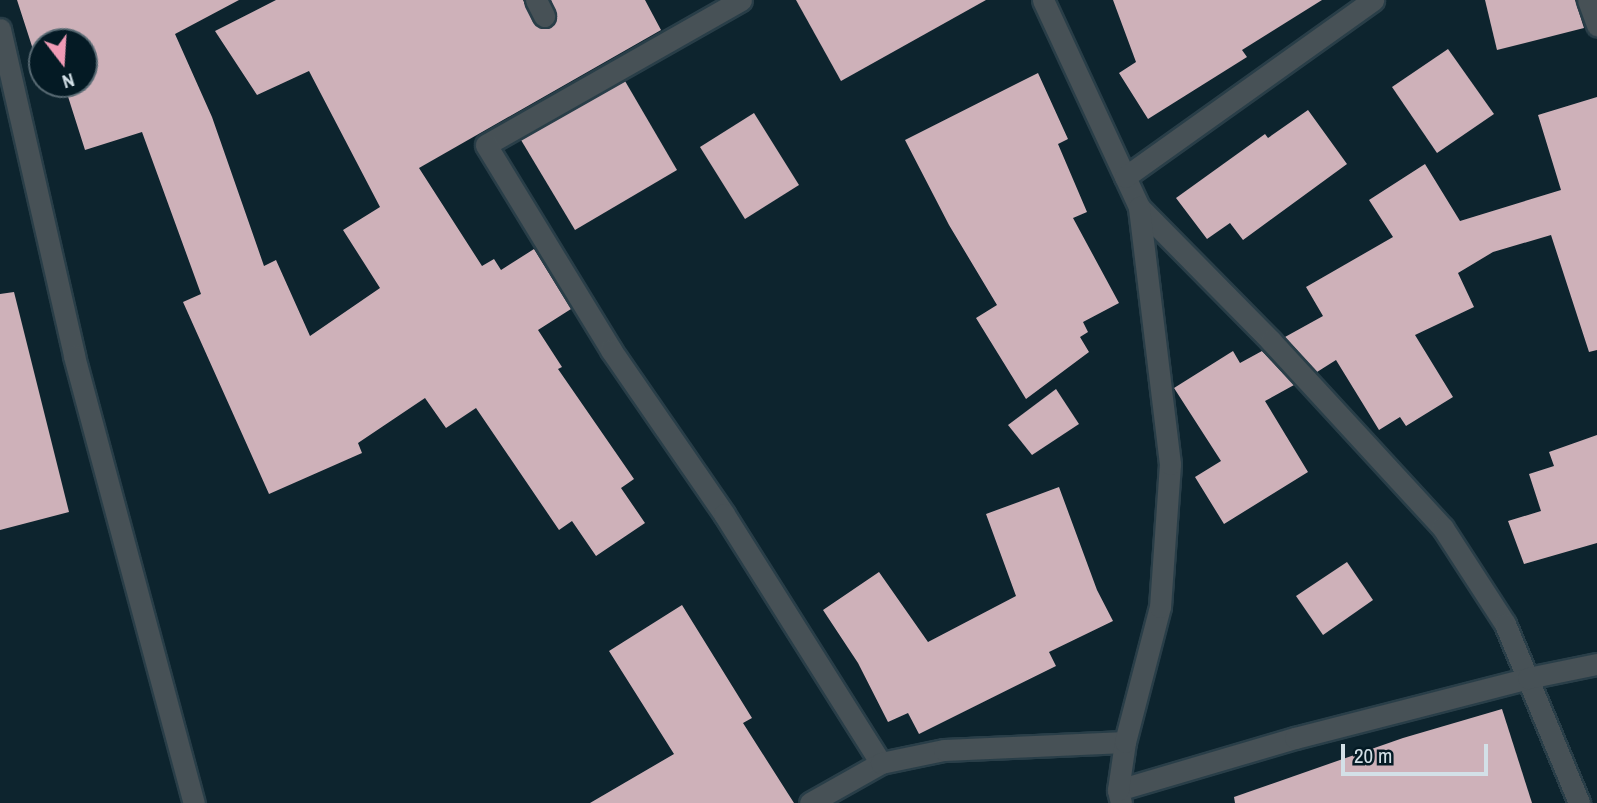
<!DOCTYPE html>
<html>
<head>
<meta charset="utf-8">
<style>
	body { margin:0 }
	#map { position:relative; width:1597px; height:803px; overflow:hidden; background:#0d242e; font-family:"Archivo Narrow",sans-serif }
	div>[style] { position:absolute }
	.building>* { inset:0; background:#ceb1b9 }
	.roads { filter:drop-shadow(2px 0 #293e48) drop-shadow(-2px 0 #293e48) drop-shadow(0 2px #293e48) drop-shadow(0 -2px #293e48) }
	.minor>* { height:21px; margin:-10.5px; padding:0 10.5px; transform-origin:10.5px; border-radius:10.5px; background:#475156 }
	span { translate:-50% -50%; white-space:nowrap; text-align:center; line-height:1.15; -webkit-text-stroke:7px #041a24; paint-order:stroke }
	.north { position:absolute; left:28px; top:28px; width:70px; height:70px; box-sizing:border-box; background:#041a24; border:2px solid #576972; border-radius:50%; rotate:163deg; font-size:19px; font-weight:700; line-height:28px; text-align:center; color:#d3e0e7 }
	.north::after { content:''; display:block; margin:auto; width:24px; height:32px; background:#f09ab5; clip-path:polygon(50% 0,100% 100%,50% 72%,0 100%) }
	.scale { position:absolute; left:1341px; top:744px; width:147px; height:32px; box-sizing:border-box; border:4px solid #d3e0e7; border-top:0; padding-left:9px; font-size:21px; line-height:24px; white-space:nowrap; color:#d3e0e7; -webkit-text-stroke:5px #041a24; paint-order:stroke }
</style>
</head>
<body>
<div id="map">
	<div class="building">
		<i style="clip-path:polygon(17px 0,239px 0,175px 34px,212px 117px,264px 266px,276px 260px,310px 336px,380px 288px,343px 230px,380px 207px,309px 71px,257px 95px,215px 31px,276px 0,523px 0,533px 22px,544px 29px,550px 27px,557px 17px,551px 0,645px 0,661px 30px,419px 168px,482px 266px,494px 259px,501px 270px,534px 249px,571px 309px,538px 330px,562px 367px,558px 369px,634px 479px,621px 488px,645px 523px,596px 556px,572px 521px,559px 530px,476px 408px,446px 428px,425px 398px,358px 443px,362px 453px,269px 494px,183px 302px,201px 294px,142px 132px,85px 150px,64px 84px,84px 84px,84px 42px,42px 42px,42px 67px,39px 68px)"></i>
		<i style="clip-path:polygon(796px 0,986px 0,841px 81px)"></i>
		<i style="clip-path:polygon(1113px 0,1322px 0,1242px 50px,1247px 57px,1148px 119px,1119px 73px,1136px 62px)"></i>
		<i style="clip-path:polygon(1485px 0,1575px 0,1584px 28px,1497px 50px)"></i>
		<i style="clip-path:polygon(1448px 49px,1494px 114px,1437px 153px,1392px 87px)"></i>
		<i style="clip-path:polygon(1038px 73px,1068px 139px,1058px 144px,1087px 212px,1073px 218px,1119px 303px,1083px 322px,1088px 332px,1080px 337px,1089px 352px,1026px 399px,976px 318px,997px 305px,949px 225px,905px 140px)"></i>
		<i style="clip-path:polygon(625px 81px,677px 170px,575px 230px,521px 140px)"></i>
		<i style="clip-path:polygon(1597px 97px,1597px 350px,1589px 352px,1551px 235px,1493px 252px,1458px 273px,1474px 307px,1415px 335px,1453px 397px,1406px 426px,1400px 417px,1379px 430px,1336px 360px,1317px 372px,1285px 337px,1323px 316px,1306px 287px,1393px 237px,1369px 200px,1425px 164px,1460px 221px,1561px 190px,1538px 115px)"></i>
		<i style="clip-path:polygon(1308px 110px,1347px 164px,1243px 240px,1230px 223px,1207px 239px,1176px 198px,1265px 134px,1268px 138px)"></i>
		<i style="clip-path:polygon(754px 113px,799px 185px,745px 219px,700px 147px)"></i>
		<i style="clip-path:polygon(14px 292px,69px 512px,0 530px,0 294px)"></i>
		<i style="clip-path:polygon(1233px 351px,1240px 363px,1262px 351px,1294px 385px,1265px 401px,1308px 472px,1224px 524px,1195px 477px,1221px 461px,1174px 388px)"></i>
		<i style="clip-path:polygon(1056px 389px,1079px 424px,1032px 455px,1008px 425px)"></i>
		<i style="clip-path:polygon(1597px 435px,1597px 543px,1524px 564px,1508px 521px,1541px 511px,1529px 474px,1554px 466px,1549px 452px)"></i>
		<i style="clip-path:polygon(1059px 487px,1097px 590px,1113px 621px,1049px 652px,1056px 666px,919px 734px,908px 713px,888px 722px,858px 663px,823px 610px,879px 572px,928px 642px,1016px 596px,986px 514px)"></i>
		<i style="clip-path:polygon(1347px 562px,1373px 600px,1323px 635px,1296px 596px)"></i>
		<i style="clip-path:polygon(682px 605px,752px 718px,743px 723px,794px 803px,590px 803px,674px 754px,609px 651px)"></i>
		<i style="clip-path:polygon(1502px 709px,1532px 803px,1235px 803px,1234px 797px,1403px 738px)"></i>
	</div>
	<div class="roads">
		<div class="minor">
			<i style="left:536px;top:0;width:18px;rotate:63deg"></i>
			<i style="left:741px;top:0;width:293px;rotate:150.4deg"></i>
			<i style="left:486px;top:145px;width:240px;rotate:58.6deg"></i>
			<i style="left:611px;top:350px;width:199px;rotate:55.4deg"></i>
			<i style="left:724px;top:514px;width:294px;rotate:57.8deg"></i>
			<i style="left:1043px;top:0;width:228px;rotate:65.1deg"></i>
			<i style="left:1139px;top:207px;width:188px;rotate:45.4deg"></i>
			<i style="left:1271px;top:341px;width:254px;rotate:47.4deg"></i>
			<i style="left:1443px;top:528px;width:114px;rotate:57.1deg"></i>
			<i style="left:1505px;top:624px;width:194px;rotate:67.5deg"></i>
			<i style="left:1588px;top:0;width:27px;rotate:70deg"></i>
			<i style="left:0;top:29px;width:335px;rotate:77.2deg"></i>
			<i style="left:74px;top:356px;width:463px;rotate:75deg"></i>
			<i style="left:1125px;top:177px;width:305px;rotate:-35.5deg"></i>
			<i style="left:1118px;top:790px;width:184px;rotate:-16.4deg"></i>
			<i style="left:1295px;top:738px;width:241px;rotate:-14.4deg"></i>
			<i style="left:1528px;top:678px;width:70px;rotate:-11.5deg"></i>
			<i style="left:810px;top:803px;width:81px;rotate:-29.4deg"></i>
			<i style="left:881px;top:763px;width:64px;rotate:-11.7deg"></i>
			<i style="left:944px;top:750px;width:181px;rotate:-2.5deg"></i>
			<i style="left:1121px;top:803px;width:13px;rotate:-103deg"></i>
			<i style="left:1118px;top:790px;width:49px;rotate:-81.7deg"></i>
			<i style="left:1125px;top:742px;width:139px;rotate:-75.5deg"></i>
			<i style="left:1160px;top:607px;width:143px;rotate:-86deg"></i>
			<i style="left:1170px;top:464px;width:259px;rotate:-96.9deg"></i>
		</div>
	</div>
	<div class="north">N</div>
	<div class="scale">20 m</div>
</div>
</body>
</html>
